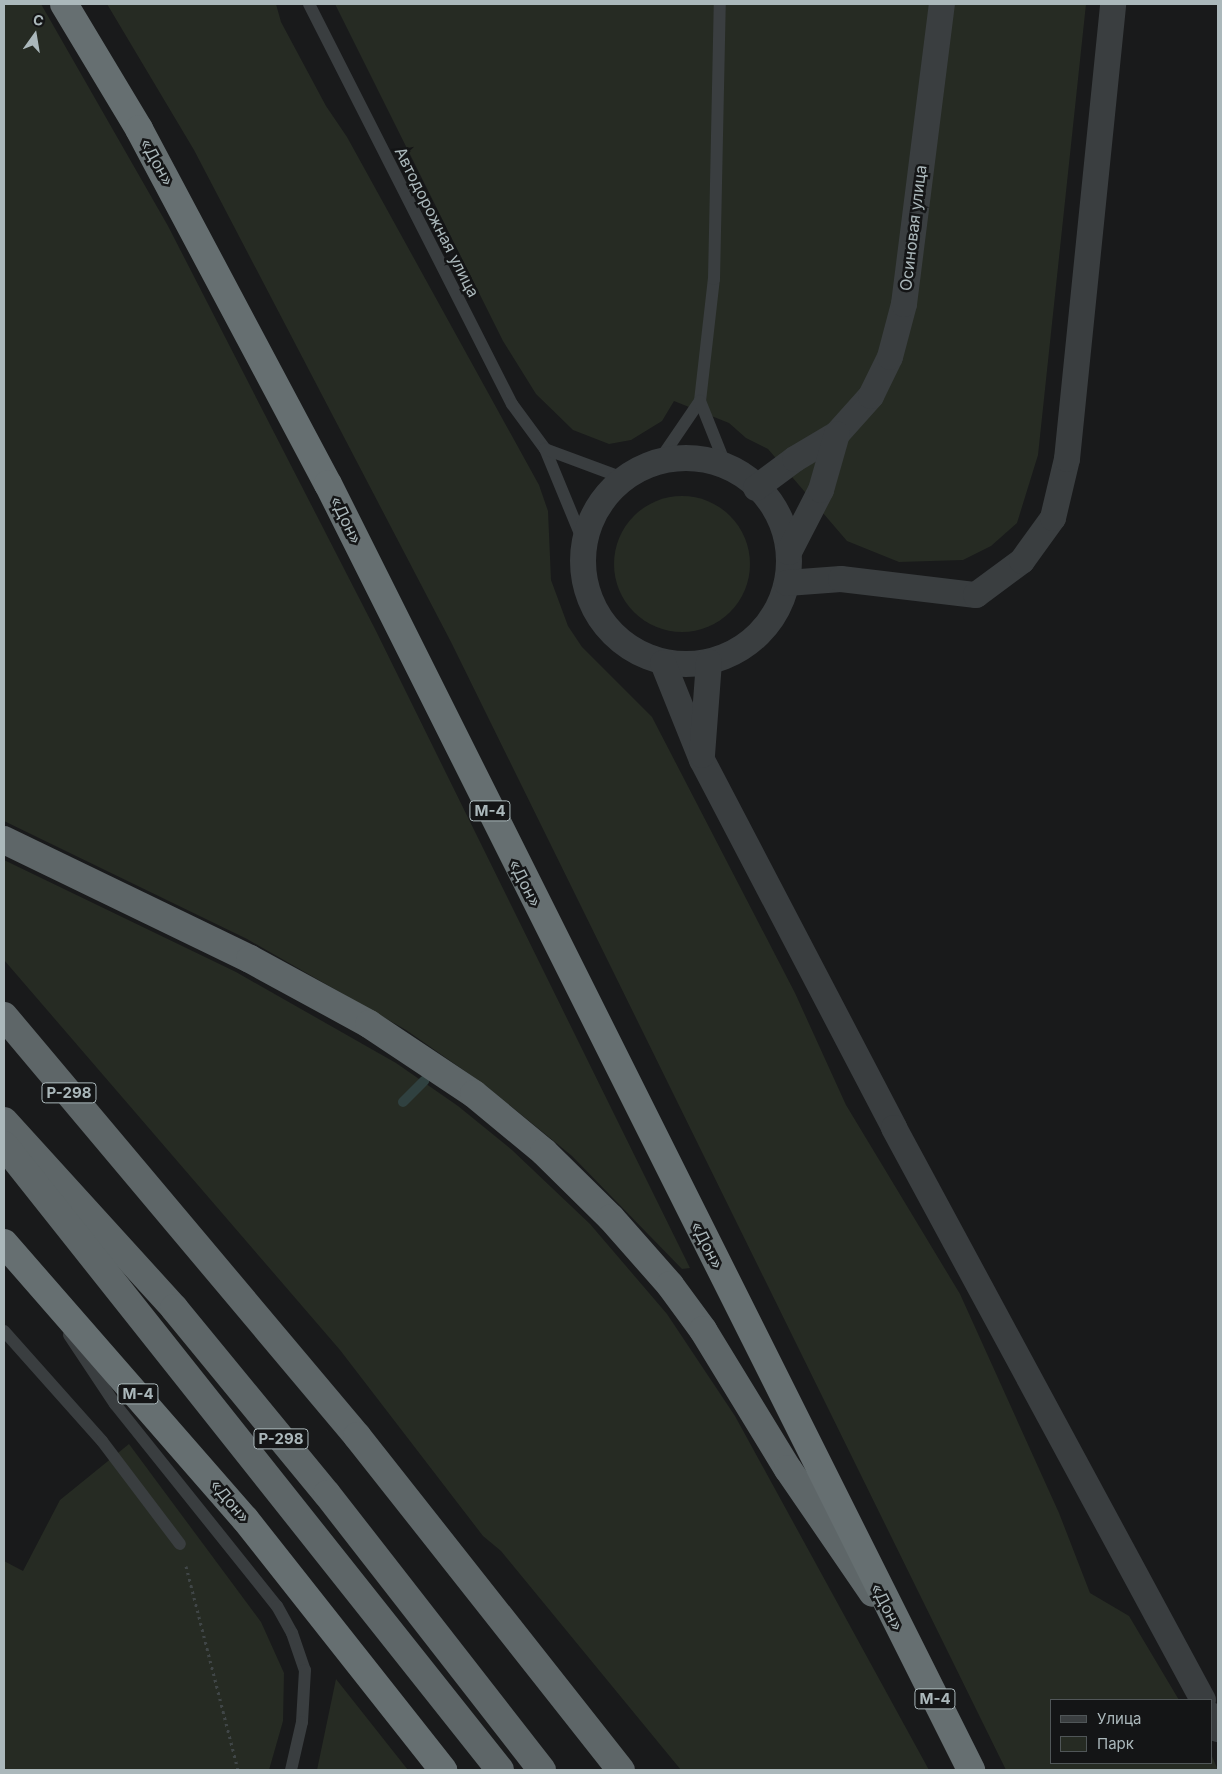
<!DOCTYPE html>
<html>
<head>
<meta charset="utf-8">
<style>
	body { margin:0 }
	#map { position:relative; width:1222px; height:1774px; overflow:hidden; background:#191a1b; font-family:Inter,sans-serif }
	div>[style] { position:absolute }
	.green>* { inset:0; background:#262b23 }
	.round { border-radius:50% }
	.stream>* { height:10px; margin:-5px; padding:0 5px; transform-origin:5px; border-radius:5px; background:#304140 }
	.path>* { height:3px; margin-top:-1.5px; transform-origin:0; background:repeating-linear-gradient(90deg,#404647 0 2.5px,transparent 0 6.5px) }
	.service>* { height:12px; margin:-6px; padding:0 6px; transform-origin:6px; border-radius:6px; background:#3a3e40 }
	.minor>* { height:26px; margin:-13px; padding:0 13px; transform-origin:13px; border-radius:13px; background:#3a3e40 }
	.minor>.ring { margin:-13px; padding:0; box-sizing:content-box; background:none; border:26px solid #3a3e40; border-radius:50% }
	.trunk>* { height:28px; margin:-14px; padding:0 14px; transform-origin:14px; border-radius:14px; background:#5e6668 }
	.motorway>* { height:28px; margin:-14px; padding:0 14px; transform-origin:14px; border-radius:14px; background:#666f71 }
	span { translate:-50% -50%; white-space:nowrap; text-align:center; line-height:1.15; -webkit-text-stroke:5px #141516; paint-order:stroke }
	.shield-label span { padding:1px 4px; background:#141516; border:1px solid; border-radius:4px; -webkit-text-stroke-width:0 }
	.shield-label { font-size:15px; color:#abb8bb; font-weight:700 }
	.street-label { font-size:16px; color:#abb8bb }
	.frame { position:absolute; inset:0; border:5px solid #abb8bb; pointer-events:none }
	.legend { position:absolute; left:1050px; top:1699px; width:162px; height:65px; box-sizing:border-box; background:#141516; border:1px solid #505658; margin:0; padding:6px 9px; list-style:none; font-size:15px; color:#abb8bb }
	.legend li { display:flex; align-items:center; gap:10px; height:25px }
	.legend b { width:25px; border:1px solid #505658 }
	.north { position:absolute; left:10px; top:10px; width:50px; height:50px; -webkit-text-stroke:4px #141516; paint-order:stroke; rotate:13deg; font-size:14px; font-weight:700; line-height:20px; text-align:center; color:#abb8bb }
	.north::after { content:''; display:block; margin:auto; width:18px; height:22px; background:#abb8bb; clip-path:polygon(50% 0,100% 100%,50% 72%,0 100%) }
</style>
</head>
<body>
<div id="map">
	<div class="green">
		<i style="clip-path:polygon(4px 4px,41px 4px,168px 226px,375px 629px,690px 1268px,682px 1269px,572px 1156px,485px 1085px,406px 1030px,247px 939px,4px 821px)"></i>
		<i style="clip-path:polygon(107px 4px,276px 4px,281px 22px,326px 106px,347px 137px,539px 485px,548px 511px,551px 580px,568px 626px,582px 647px,652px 717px,795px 993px,846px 1105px,960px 1294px,1059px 1513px,1090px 1593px,1129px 1616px,1179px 1700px,1051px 1700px,1051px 1763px,1211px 1763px,1211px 1754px,1218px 1770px,1006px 1770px,451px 642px,194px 150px)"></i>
		<i style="clip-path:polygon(335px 4px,1086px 4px,1038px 455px,1017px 523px,991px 546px,963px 560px,899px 562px,847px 541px,768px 449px,746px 438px,729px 423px,674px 401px,662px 421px,631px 440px,609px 444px,573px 430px,536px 394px,503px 341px)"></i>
		<i class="round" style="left:614px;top:496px;width:136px;height:136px"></i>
		<i style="clip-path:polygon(4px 860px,236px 972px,396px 1063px,458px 1106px,512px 1150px,590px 1224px,667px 1314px,735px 1416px,929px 1770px,681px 1770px,501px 1551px,483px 1536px,340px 1350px,4px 960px)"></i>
		<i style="clip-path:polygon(129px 1444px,261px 1622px,284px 1673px,283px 1721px,269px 1770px,4px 1770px,4px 1561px,23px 1571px,60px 1500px)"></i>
		<i style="clip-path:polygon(336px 1679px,408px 1770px,317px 1770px)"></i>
	</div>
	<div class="stream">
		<i style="left:403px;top:1102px;width:30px;rotate:-45deg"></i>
	</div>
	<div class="path">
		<i style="left:186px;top:1566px;width:211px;rotate:75.7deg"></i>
	</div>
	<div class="service">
		<i style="left:309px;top:4px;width:449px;rotate:63.1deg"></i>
		<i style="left:512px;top:404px;width:56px;rotate:53.7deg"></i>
		<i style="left:700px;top:401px;width:123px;rotate:-83.5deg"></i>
		<i style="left:714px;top:279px;width:275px;rotate:-88.8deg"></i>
		<i style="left:659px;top:461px;width:73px;rotate:-55.7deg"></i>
		<i style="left:700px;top:401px;width:70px;rotate:68.2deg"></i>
		<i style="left:583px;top:541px;width:100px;rotate:-112.4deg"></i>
		<i style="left:545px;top:449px;width:83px;rotate:20.4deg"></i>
		<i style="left:4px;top:1331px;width:147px;rotate:48.3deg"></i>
		<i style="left:102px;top:1441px;width:129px;rotate:52.9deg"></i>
		<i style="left:69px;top:1335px;width:83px;rotate:56.3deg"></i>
		<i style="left:115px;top:1404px;width:259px;rotate:51.3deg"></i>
		<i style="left:277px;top:1606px;width:31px;rotate:61deg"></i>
		<i style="left:292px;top:1633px;width:39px;rotate:71deg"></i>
		<i style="left:305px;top:1670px;width:52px;rotate:93.3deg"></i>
		<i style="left:302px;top:1722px;width:49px;rotate:102.9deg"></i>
	</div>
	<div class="minor">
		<i class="ring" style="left:583px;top:458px;width:180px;height:180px"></i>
		<i style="left:756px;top:488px;width:49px;rotate:-36.6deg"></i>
		<i style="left:795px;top:459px;width:49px;rotate:-30.8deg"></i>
		<i style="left:837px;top:434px;width:51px;rotate:-48.2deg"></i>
		<i style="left:871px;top:396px;width:43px;rotate:-64deg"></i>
		<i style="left:890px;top:357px;width:55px;rotate:-75.2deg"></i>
		<i style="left:904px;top:304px;width:302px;rotate:-82.8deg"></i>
		<i style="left:789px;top:552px;width:70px;rotate:-62.7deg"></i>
		<i style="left:821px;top:490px;width:58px;rotate:-74.1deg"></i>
		<i style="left:787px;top:583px;width:54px;rotate:-4.2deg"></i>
		<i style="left:841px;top:579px;width:136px;rotate:6.8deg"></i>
		<i style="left:976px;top:595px;width:57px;rotate:-36.5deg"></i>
		<i style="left:1022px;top:561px;width:53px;rotate:-54.2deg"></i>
		<i style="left:1053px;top:518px;width:61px;rotate:-76.7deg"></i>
		<i style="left:1067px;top:459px;width:457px;rotate:-84.2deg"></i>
		<i style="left:663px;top:663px;width:105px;rotate:68.1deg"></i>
		<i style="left:702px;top:760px;width:415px;rotate:62.4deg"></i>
		<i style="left:894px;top:1128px;width:650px;rotate:61.62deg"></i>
		<i style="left:702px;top:755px;width:93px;rotate:-85.7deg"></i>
		<i style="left:1211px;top:1715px;width:16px;rotate:63deg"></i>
	</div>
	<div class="trunk">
		<i style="left:4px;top:840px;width:273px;rotate:25.8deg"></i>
		<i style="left:250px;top:959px;width:136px;rotate:28.6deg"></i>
		<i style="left:369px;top:1024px;width:126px;rotate:33.7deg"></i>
		<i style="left:474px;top:1094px;width:91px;rotate:39.6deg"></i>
		<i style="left:544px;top:1152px;width:94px;rotate:44.6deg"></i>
		<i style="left:611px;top:1218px;width:89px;rotate:48.6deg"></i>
		<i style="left:670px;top:1285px;width:56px;rotate:53.7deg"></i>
		<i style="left:703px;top:1330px;width:163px;rotate:58.6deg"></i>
		<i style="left:788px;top:1469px;width:150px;rotate:55.6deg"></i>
		<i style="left:4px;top:1016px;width:549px;rotate:49.95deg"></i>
		<i style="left:357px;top:1436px;width:426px;rotate:51.7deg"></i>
		<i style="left:4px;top:1121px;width:253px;rotate:47.7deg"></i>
		<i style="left:174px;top:1308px;width:241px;rotate:50.6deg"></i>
		<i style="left:327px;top:1494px;width:350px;rotate:52.1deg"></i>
		<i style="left:4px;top:1145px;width:798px;rotate:51.56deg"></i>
	</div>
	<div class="motorway">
		<i style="left:64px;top:4px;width:146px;rotate:59deg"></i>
		<i style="left:139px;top:129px;width:402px;rotate:62deg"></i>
		<i style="left:328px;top:484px;width:1438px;rotate:63.43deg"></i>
		<i style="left:4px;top:1243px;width:366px;rotate:48.9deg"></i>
		<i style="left:245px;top:1519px;width:320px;rotate:51.7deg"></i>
	</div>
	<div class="shield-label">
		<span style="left:490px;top:811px">М-4</span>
		<span style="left:69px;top:1093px">Р-298</span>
		<span style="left:138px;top:1394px">М-4</span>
		<span style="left:281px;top:1439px">Р-298</span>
		<span style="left:935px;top:1699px">М-4</span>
	</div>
	<div class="street-label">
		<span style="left:157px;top:162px;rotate:61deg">«Дон»</span>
		<span style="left:437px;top:222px;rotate:63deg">Автодорожная улица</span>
		<span style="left:913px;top:228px;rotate:-83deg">Осиновая улица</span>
		<span style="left:346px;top:520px;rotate:64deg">«Дон»</span>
		<span style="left:525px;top:883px;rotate:63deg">«Дон»</span>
		<span style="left:707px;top:1245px;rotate:63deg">«Дон»</span>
		<span style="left:230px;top:1501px;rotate:50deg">«Дон»</span>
		<span style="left:887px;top:1607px;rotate:63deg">«Дон»</span>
	</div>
	<div class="frame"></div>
	<ul class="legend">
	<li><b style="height:6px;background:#3a3e40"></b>Улица</li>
	<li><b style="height:14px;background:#262b23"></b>Парк</li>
	</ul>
	<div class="north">С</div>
</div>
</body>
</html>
